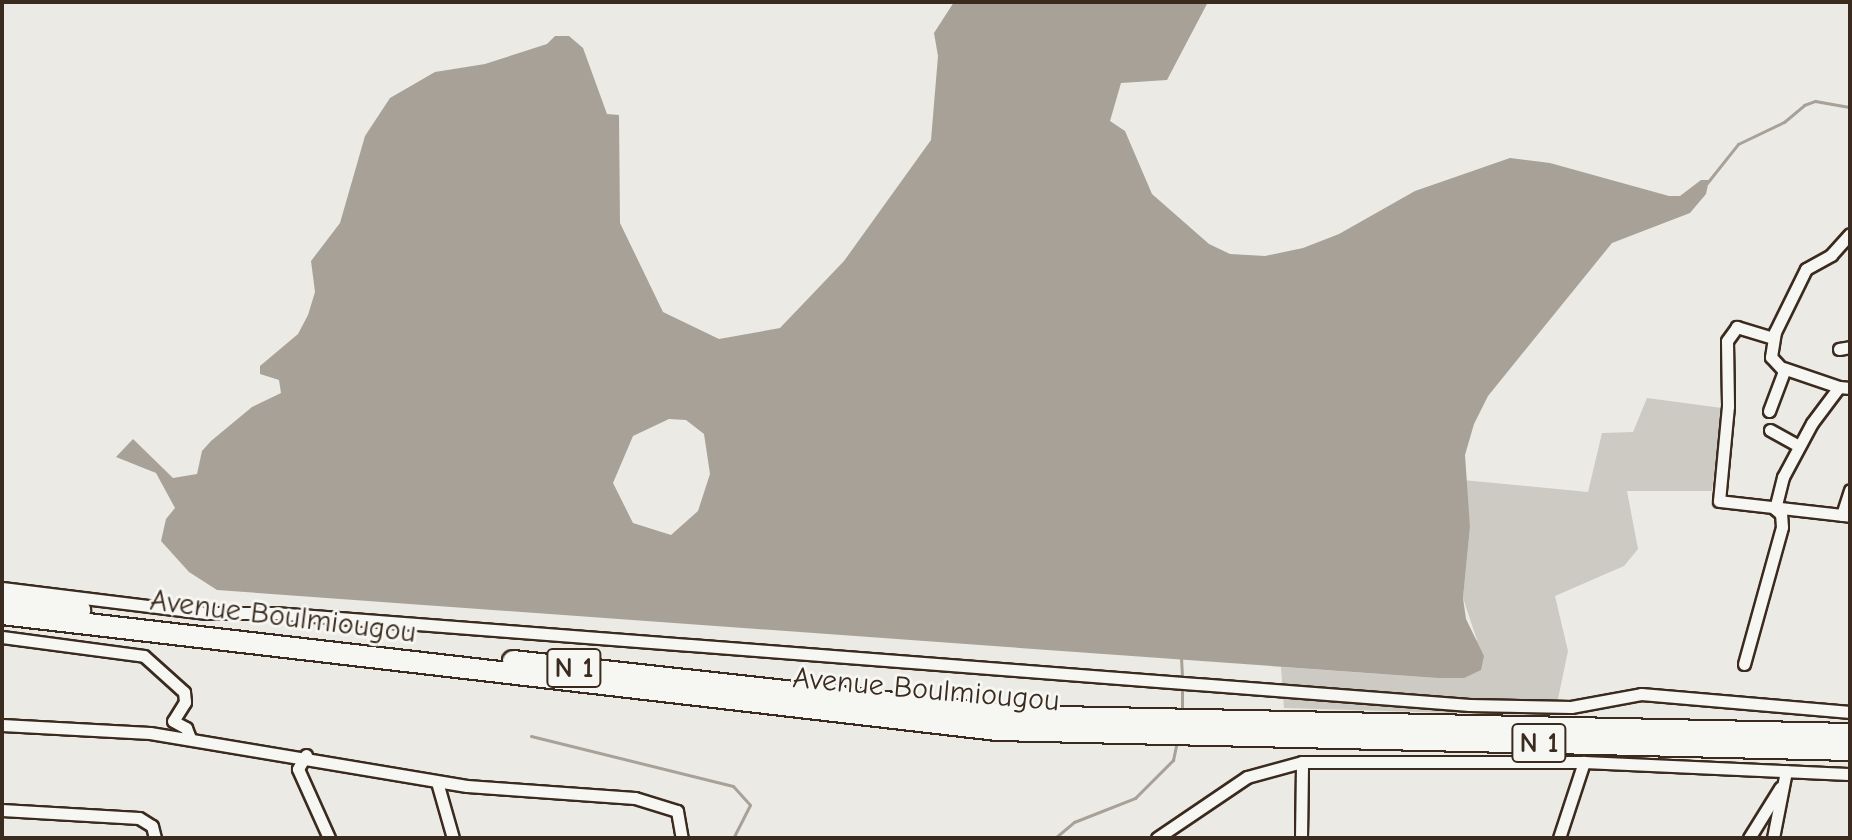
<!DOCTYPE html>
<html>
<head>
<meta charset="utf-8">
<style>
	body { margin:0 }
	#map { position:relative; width:1852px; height:840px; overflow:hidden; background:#ebeae5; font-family:"Comic Neue",sans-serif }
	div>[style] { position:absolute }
	.green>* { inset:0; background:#cdcac4 }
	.water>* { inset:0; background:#a8a198 }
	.stream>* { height:3px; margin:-1.5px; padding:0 1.5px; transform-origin:1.5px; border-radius:1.5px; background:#a8a198 }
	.roads { filter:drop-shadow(2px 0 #3b2a1e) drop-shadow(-2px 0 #3b2a1e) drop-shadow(0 2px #3b2a1e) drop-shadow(0 -2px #3b2a1e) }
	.street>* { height:11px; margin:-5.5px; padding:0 5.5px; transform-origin:5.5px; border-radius:5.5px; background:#f6f6f2 }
	.highway>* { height:20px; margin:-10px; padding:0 10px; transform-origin:10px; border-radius:10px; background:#f6f6f2 }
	span { translate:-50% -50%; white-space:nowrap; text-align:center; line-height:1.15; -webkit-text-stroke:6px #f6f6f2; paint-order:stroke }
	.shield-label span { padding:2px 6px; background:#f6f6f2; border:2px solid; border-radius:6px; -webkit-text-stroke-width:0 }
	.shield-label { font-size:28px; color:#3b2a1e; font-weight:700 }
	.street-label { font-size:30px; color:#3b2a1e }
	.frame { position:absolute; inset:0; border:4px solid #3b2a1e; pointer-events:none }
</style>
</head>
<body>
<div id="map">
	<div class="green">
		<i style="clip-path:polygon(1647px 398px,1722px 408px,1712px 491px,1627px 491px,1638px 549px,1624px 566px,1555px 596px,1568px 651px,1558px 699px,1521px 715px,1284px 708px,1281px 667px,1437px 678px,1477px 640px,1463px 598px,1470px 527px,1463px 480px,1588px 492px,1602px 433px,1633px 432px)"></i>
	</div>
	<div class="water">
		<i style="clip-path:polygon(evenodd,954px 2px,1208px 2px,1167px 80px,1121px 83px,1110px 121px,1125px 131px,1152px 194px,1209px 244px,1230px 254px,1265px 256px,1303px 248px,1339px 234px,1415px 191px,1510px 158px,1550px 163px,1669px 196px,1680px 196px,1701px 180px,1709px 180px,1706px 194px,1690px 213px,1612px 243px,1488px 396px,1474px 424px,1465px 455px,1470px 527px,1463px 598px,1466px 619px,1484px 656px,1481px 670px,1464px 678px,1437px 678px,217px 590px,189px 572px,161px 541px,166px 519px,175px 508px,156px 473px,116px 457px,133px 439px,173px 478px,197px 474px,202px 451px,211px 441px,252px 407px,281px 393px,279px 380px,260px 374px,260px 366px,298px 334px,308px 315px,315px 292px,311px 261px,340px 223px,365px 136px,390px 98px,435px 72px,485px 64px,547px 44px,555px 36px,569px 36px,583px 48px,607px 114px,619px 115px,620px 223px,663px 312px,719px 339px,780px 328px,844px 261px,931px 140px,938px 56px,934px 33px,954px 2px,669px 419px,686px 420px,704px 434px,710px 474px,698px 511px,671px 535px,633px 523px,613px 483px,633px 436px,669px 419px)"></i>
	</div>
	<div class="stream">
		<i style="left:1707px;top:183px;width:50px;rotate:-51.5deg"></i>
		<i style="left:1738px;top:144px;width:51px;rotate:-25.6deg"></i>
		<i style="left:1784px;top:122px;width:26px;rotate:-40deg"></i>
		<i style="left:1804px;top:105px;width:12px;rotate:-20deg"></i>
		<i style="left:1815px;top:101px;width:36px;rotate:10deg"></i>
		<i style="left:1181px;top:657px;width:21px;rotate:87deg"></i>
		<i style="left:1182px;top:714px;width:29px;rotate:-90deg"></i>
		<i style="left:531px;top:736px;width:208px;rotate:13.9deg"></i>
		<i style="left:733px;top:786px;width:25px;rotate:48deg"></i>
		<i style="left:750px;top:805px;width:37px;rotate:117deg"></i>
		<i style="left:1055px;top:838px;width:25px;rotate:-40deg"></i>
		<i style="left:1074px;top:822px;width:66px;rotate:-21.5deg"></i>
		<i style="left:1135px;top:798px;width:54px;rotate:-45deg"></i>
		<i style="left:1173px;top:760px;width:19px;rotate:-78deg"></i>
	</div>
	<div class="roads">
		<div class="street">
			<i style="left:1773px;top:338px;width:38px;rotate:-163deg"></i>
			<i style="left:1737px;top:327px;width:17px;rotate:126deg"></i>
			<i style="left:1727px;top:341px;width:65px;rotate:89.1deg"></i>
			<i style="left:1728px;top:406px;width:95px;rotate:95.4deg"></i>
			<i style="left:1719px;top:501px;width:132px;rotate:6.5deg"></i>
			<i style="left:1839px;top:349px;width:11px;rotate:-10deg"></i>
			<i style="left:1783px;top:368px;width:59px;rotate:18.7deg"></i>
			<i style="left:1769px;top:411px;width:43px;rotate:-69.4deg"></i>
			<i style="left:1784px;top:371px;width:19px;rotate:-133deg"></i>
			<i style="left:1771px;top:357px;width:25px;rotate:-81deg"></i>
			<i style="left:1775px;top:332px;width:70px;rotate:-63.8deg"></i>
			<i style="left:1806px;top:269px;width:29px;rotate:-29deg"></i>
			<i style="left:1831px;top:255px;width:28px;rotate:-48deg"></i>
			<i style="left:1770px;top:430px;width:33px;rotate:29deg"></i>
			<i style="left:1842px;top:515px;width:26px;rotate:-72deg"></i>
			<i style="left:2px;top:588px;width:206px;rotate:7deg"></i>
			<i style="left:206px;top:613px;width:68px"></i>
			<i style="left:274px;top:613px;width:1199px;rotate:4.4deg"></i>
			<i style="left:1469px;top:705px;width:102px;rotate:1.1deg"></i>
			<i style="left:1571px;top:707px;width:71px;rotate:-10.5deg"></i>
			<i style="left:1641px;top:694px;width:210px;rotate:4.9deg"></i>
			<i style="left:2px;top:637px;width:143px;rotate:7.6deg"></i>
			<i style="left:144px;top:656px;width:54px;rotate:42deg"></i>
			<i style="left:184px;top:692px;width:10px;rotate:84deg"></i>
			<i style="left:185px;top:702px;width:22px;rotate:122deg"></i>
			<i style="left:173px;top:721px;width:15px;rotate:28deg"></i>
			<i style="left:186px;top:728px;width:11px;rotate:68deg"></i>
			<i style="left:1744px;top:664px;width:142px;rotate:-74.5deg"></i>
			<i style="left:1782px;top:527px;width:13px;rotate:-94deg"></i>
			<i style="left:1781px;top:514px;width:8px;rotate:-140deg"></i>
			<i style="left:1775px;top:509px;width:33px;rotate:-76deg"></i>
			<i style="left:1783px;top:477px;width:61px;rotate:-61.8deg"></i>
			<i style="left:1812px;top:423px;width:45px;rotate:-53.1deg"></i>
			<i style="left:1839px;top:387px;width:11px;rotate:5deg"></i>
			<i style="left:2px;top:725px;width:148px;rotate:3.1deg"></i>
			<i style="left:150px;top:733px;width:321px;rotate:9.5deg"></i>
			<i style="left:467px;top:786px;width:168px;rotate:4.1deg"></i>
			<i style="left:635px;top:798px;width:44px;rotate:17.2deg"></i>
			<i style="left:677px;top:811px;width:27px;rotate:80deg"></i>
			<i style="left:306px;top:755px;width:16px;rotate:120deg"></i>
			<i style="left:298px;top:769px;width:76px;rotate:65.8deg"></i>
			<i style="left:437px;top:782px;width:58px;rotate:74.1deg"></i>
			<i style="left:2px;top:810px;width:137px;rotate:3.3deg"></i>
			<i style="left:139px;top:818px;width:15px;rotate:32deg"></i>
			<i style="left:152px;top:826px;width:12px;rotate:76deg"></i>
			<i style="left:1157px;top:838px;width:109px;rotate:-34.1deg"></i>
			<i style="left:1247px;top:777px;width:57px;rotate:-15.3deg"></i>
			<i style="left:1302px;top:762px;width:282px"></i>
			<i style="left:1301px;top:838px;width:76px;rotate:-89.2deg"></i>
			<i style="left:1559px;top:838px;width:80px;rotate:-71.8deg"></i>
			<i style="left:1584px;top:762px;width:266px;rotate:2.6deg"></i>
			<i style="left:1749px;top:838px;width:59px;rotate:-58.2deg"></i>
			<i style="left:1773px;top:838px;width:68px;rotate:-79deg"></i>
		</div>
		<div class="highway">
			<i style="left:2px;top:600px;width:79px;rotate:7.3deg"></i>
			<i style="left:2px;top:614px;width:1002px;rotate:6.65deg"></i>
			<i style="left:997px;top:730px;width:853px;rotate:1.34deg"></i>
			<i style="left:513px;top:661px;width:502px;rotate:6.29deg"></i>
			<i style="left:1012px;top:716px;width:838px;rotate:1.23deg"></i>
		</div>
	</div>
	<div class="shield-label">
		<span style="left:574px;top:668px">N 1</span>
		<span style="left:1539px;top:743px">N 1</span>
	</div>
	<div class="street-label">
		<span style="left:283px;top:617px;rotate:7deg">Avenue Boulmiougou</span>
		<span style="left:926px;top:690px;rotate:5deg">Avenue Boulmiougou</span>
	</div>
	<div class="frame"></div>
</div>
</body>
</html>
